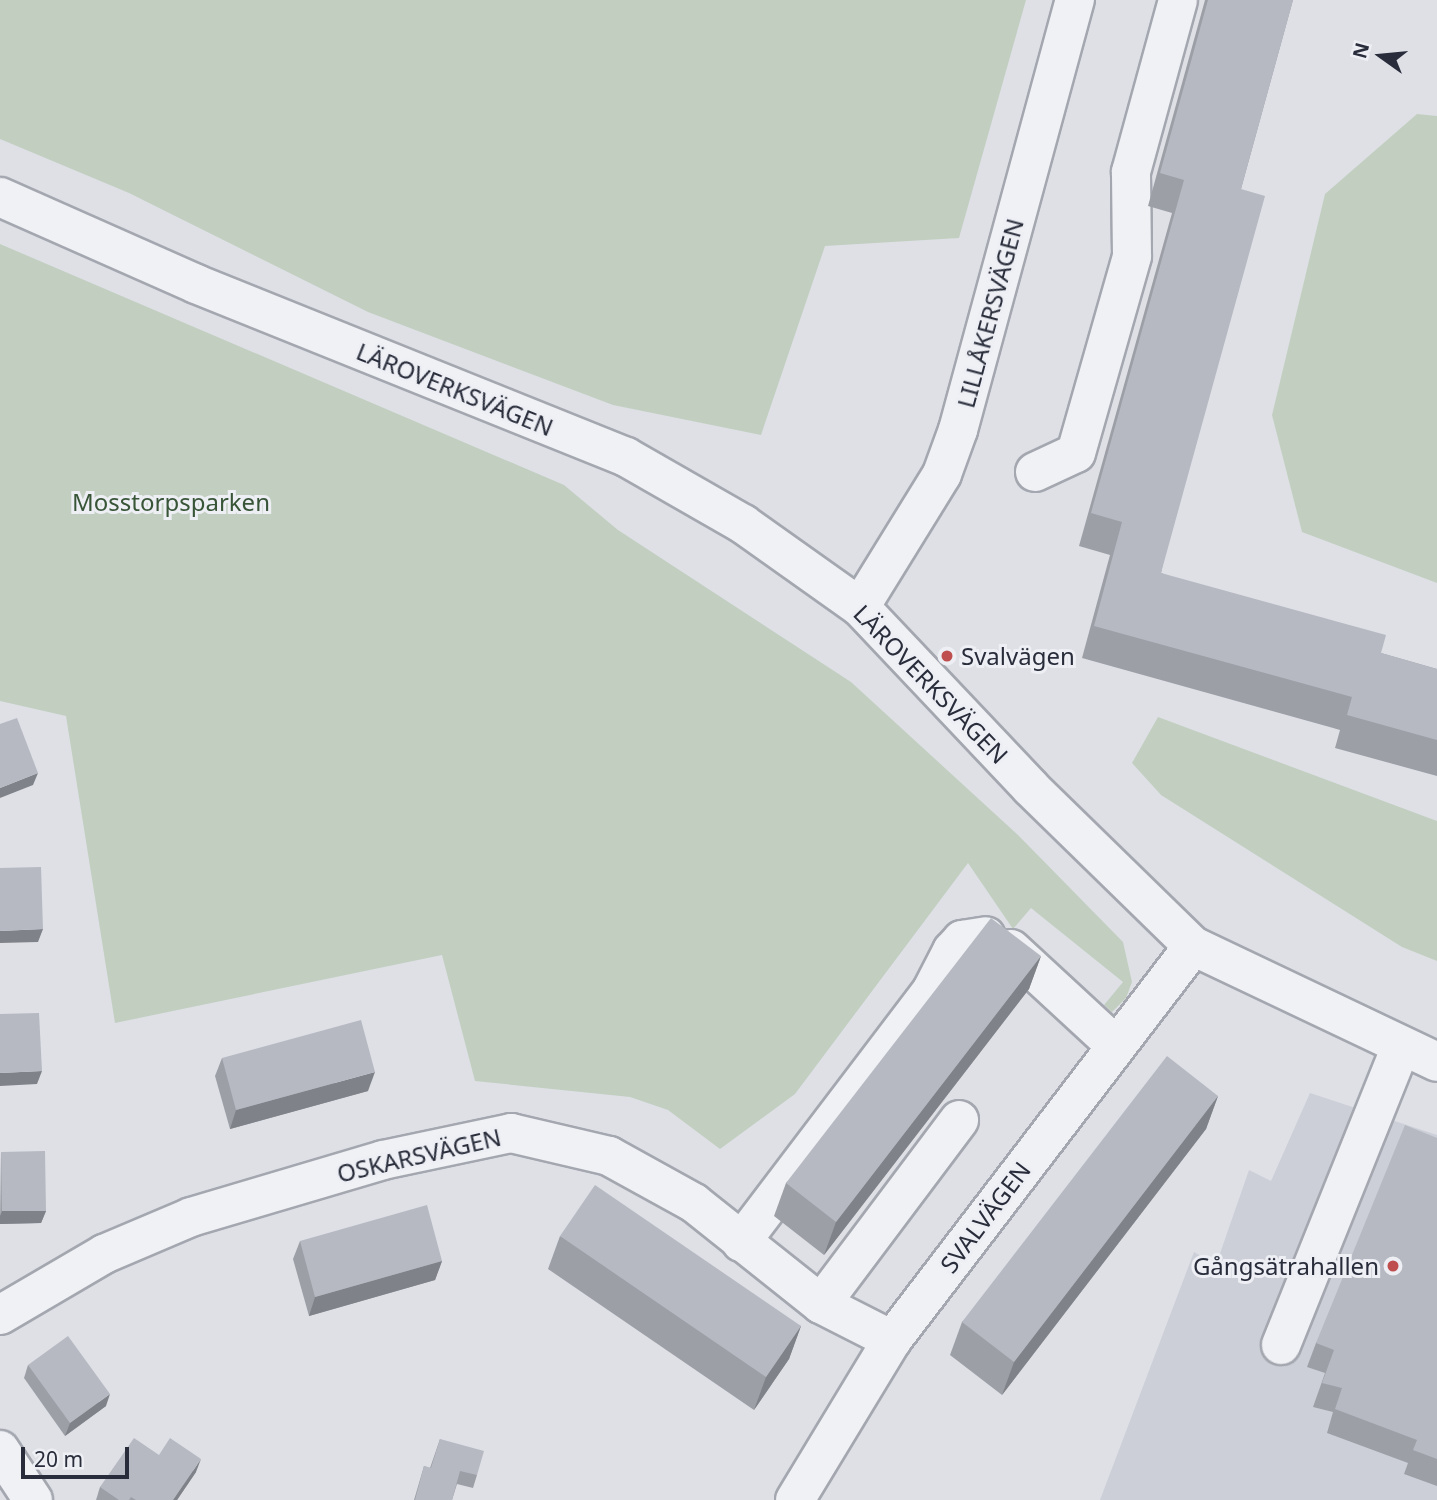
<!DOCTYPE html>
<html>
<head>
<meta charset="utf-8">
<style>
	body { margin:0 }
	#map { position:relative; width:1437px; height:1500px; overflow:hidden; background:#dee0e6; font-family:"Noto Sans",sans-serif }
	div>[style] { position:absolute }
	.built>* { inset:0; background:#cccfd7 }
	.green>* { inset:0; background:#c2cfc0 }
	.roads { filter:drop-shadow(2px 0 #a4a7af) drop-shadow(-2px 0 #a4a7af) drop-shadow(0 2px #a4a7af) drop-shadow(0 -2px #a4a7af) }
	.minor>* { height:38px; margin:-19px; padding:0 19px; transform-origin:19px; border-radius:19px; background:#f0f1f5 }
	.wall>* { inset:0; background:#9d9fa7 }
	.shaded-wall>* { inset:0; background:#7f8288 }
	.building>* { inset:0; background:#b6b9c2 }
	.dots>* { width:19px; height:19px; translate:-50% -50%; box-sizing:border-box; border:4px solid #edeff4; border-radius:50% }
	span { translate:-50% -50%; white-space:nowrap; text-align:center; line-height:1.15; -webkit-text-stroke:6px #edeff4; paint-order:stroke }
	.street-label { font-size:24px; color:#292d3b }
	.park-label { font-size:24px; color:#395538 }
	.poi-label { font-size:24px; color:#292d3b }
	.left { translate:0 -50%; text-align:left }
	.right { translate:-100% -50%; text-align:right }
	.north { position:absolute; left:1346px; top:21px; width:70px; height:70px; -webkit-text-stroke:5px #edeff4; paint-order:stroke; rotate:285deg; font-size:19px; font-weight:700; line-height:28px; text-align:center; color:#292d3b }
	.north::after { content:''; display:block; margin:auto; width:24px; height:32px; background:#292d3b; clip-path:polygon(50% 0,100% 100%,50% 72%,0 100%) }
	.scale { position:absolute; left:21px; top:1447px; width:108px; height:32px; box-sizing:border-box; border:4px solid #292d3b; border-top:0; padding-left:9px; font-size:21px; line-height:24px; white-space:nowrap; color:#292d3b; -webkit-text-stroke:5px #edeff4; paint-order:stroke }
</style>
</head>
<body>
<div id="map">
	<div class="built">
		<i style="clip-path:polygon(1310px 1093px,1437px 1135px,1437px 1500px,1100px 1500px,1194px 1252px,1216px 1265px,1249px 1170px,1271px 1181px)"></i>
	</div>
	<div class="green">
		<i style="clip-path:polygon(0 0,1026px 0,959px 238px,825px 246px,761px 435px,613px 405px,368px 312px,129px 193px,0 139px)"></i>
		<i style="clip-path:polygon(1417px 114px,1437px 116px,1437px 583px,1302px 532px,1272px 415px,1325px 194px)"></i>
		<i style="clip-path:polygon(0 244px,564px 485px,618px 530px,851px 682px,1018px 835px,1123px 942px,1132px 982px,1126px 998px,1112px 1012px,1104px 1005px,1123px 982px,1031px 908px,1013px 929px,968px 863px,795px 1094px,720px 1149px,668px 1110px,630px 1097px,475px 1081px,442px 955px,115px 1023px,66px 716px,0 701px)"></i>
		<i style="clip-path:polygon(1158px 717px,1437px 821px,1437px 961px,1402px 947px,1161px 795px,1132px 763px)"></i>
	</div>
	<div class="roads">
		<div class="minor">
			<i style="left:0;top:197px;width:214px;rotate:23.9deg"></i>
			<i style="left:196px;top:284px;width:463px;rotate:21.9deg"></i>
			<i style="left:626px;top:457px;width:135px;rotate:29.8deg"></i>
			<i style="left:743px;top:524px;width:143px;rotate:35.4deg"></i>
			<i style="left:860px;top:607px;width:249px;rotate:46.6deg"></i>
			<i style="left:1031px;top:788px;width:226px;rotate:44.3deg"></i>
			<i style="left:1193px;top:946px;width:270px;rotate:25.4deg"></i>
			<i style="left:1035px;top:472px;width:45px;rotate:-24.9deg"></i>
			<i style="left:1076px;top:453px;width:205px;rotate:-74.1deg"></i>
			<i style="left:1132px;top:256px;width:84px;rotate:-90.7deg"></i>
			<i style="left:1131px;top:172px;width:178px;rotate:-74.7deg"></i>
			<i style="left:860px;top:607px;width:156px;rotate:-58.3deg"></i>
			<i style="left:942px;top:474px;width:47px;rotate:-70deg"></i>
			<i style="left:958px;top:430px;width:446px;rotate:-74.8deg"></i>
			<i style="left:1011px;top:949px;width:143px;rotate:42.7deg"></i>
			<i style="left:741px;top:1242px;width:316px;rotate:-52.8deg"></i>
			<i style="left:932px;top:990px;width:44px;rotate:-62.9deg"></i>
			<i style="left:952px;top:951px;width:15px;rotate:-48deg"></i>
			<i style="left:962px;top:940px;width:24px;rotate:-9deg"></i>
			<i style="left:821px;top:1304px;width:230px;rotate:-53.1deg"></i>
			<i style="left:0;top:1315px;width:121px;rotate:-30.4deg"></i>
			<i style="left:104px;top:1254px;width:95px;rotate:-23deg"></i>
			<i style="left:191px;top:1217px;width:200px;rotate:-16.5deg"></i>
			<i style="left:383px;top:1160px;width:131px;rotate:-11.9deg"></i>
			<i style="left:511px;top:1133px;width:101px;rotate:13.2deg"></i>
			<i style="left:609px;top:1156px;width:97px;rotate:28.9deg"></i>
			<i style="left:694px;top:1203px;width:162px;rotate:38.5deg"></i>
			<i style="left:821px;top:1304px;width:80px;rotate:26.9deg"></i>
			<i style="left:1281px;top:1345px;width:321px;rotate:-68.1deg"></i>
			<i style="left:0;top:1450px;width:60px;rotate:56.6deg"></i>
			<i style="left:795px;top:1500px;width:187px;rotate:-58.8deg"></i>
			<i style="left:892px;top:1340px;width:496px;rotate:-52.6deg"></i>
		</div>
	</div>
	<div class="wall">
		<i style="clip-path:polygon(1205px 0,1293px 0,1241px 189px,1161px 573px,1381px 653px,1437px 669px,1437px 776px,1335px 748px,1340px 730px,1082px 658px,1110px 555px,1079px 546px,1172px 213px,1148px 206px)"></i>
		<i style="clip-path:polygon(1041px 956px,1029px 989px,824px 1255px,774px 1216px,786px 1183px)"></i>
		<i style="clip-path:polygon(222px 1058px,368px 1091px,230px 1129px,215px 1076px)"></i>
		<i style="clip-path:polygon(1218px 1096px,1206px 1129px,1002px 1395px,950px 1355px,962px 1322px)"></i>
		<i style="clip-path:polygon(1437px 1138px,1437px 1486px,1404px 1474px,1408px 1463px,1327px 1433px,1333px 1412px,1313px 1407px,1325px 1373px,1307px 1367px,1316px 1343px)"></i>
		<i style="clip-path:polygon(1px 1152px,46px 1211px,41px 1223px,0 1224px)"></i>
		<i style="clip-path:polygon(560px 1236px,801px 1326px,789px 1359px,754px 1410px,548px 1269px)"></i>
		<i style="clip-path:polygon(300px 1241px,442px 1261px,435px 1280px,309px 1316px,293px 1259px)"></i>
		<i style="clip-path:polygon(28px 1365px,106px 1406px,65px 1436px,24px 1378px)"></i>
		<i style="clip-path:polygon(440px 1439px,477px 1475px,473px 1488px,457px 1484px,452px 1500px,414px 1500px,424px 1466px,430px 1468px)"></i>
		<i style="clip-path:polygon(159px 1455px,196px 1472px,177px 1500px,96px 1500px,100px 1487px)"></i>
	</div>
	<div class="shaded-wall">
		<i style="clip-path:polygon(38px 773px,33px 785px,0 798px,0 788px)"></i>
		<i style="clip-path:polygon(43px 929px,38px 942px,0 943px,0 931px)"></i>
		<i style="clip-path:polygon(1041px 956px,1029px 989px,824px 1255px,836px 1222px)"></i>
		<i style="clip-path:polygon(42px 1071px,37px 1084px,0 1086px,0 1073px)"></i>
		<i style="clip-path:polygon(375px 1072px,368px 1091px,230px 1129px,236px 1110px)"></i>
		<i style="clip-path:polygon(1218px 1096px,1206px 1129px,1002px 1395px,1014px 1362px)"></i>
		<i style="clip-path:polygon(2px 1211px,46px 1211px,41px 1223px,0 1224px,0 1216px)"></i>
		<i style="clip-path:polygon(442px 1261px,435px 1280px,309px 1316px,315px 1297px)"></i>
		<i style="clip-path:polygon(801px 1326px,789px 1359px,754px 1410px,766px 1377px)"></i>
		<i style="clip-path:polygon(110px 1394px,106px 1406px,65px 1436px,70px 1423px)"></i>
		<i style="clip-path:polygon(201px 1459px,196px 1472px,177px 1500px,173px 1500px)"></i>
	</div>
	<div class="building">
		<i style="clip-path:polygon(1208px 0,1293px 0,1241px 189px,1265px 196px,1161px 573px,1386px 635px,1381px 653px,1437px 669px,1437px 740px,1347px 715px,1352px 697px,1094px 626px,1122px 522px,1091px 513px,1184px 180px,1160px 173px)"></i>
		<i style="clip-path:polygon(17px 718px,38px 773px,0 788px,0 724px)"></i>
		<i style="clip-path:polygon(41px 867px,43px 929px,0 931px,0 868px)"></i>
		<i style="clip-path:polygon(991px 918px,1041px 956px,836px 1222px,786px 1183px)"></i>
		<i style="clip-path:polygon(39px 1013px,42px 1071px,0 1073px,0 1014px)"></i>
		<i style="clip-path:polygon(361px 1020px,375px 1072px,236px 1110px,222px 1058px)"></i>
		<i style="clip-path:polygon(1167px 1056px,1218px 1096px,1014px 1362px,962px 1322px)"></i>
		<i style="clip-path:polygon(1405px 1125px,1437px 1138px,1437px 1459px,1413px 1450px,1417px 1440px,1335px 1409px,1342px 1388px,1322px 1383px,1334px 1350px,1316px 1343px)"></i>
		<i style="clip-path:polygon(45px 1151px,46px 1211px,2px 1211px,1px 1152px)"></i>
		<i style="clip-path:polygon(595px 1185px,801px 1326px,766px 1377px,560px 1236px)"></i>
		<i style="clip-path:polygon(427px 1205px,442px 1261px,315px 1297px,300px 1241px)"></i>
		<i style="clip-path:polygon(68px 1336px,110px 1394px,70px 1423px,28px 1365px)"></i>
		<i style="clip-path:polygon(134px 1438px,159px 1455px,170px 1438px,201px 1459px,173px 1500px,136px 1500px,131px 1497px,129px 1500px,119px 1500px,100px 1487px)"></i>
		<i style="clip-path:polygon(440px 1439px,484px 1451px,477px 1475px,460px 1471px,452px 1500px,415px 1500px,424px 1466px,431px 1468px)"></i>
	</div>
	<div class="dots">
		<i style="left:947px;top:656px;background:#bf4f4f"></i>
		<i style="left:1393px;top:1266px;background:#bf4f4f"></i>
	</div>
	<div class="street-label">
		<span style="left:990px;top:313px;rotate:-75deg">LILLÅKERSVÄGEN</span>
		<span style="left:455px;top:389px;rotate:22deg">LÄROVERKSVÄGEN</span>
		<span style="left:931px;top:684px;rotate:46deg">LÄROVERKSVÄGEN</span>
		<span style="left:419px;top:1155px;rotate:-13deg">OSKARSVÄGEN</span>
		<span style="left:985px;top:1217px;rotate:-53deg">SVALVÄGEN</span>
	</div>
	<div class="park-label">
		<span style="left:171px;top:502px">Mosstorpsparken</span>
	</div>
	<div class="poi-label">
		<span class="left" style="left:961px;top:656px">Svalvägen</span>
		<span class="right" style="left:1379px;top:1266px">Gångsätrahallen</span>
	</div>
	<div class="north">N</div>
	<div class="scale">20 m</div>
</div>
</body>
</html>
